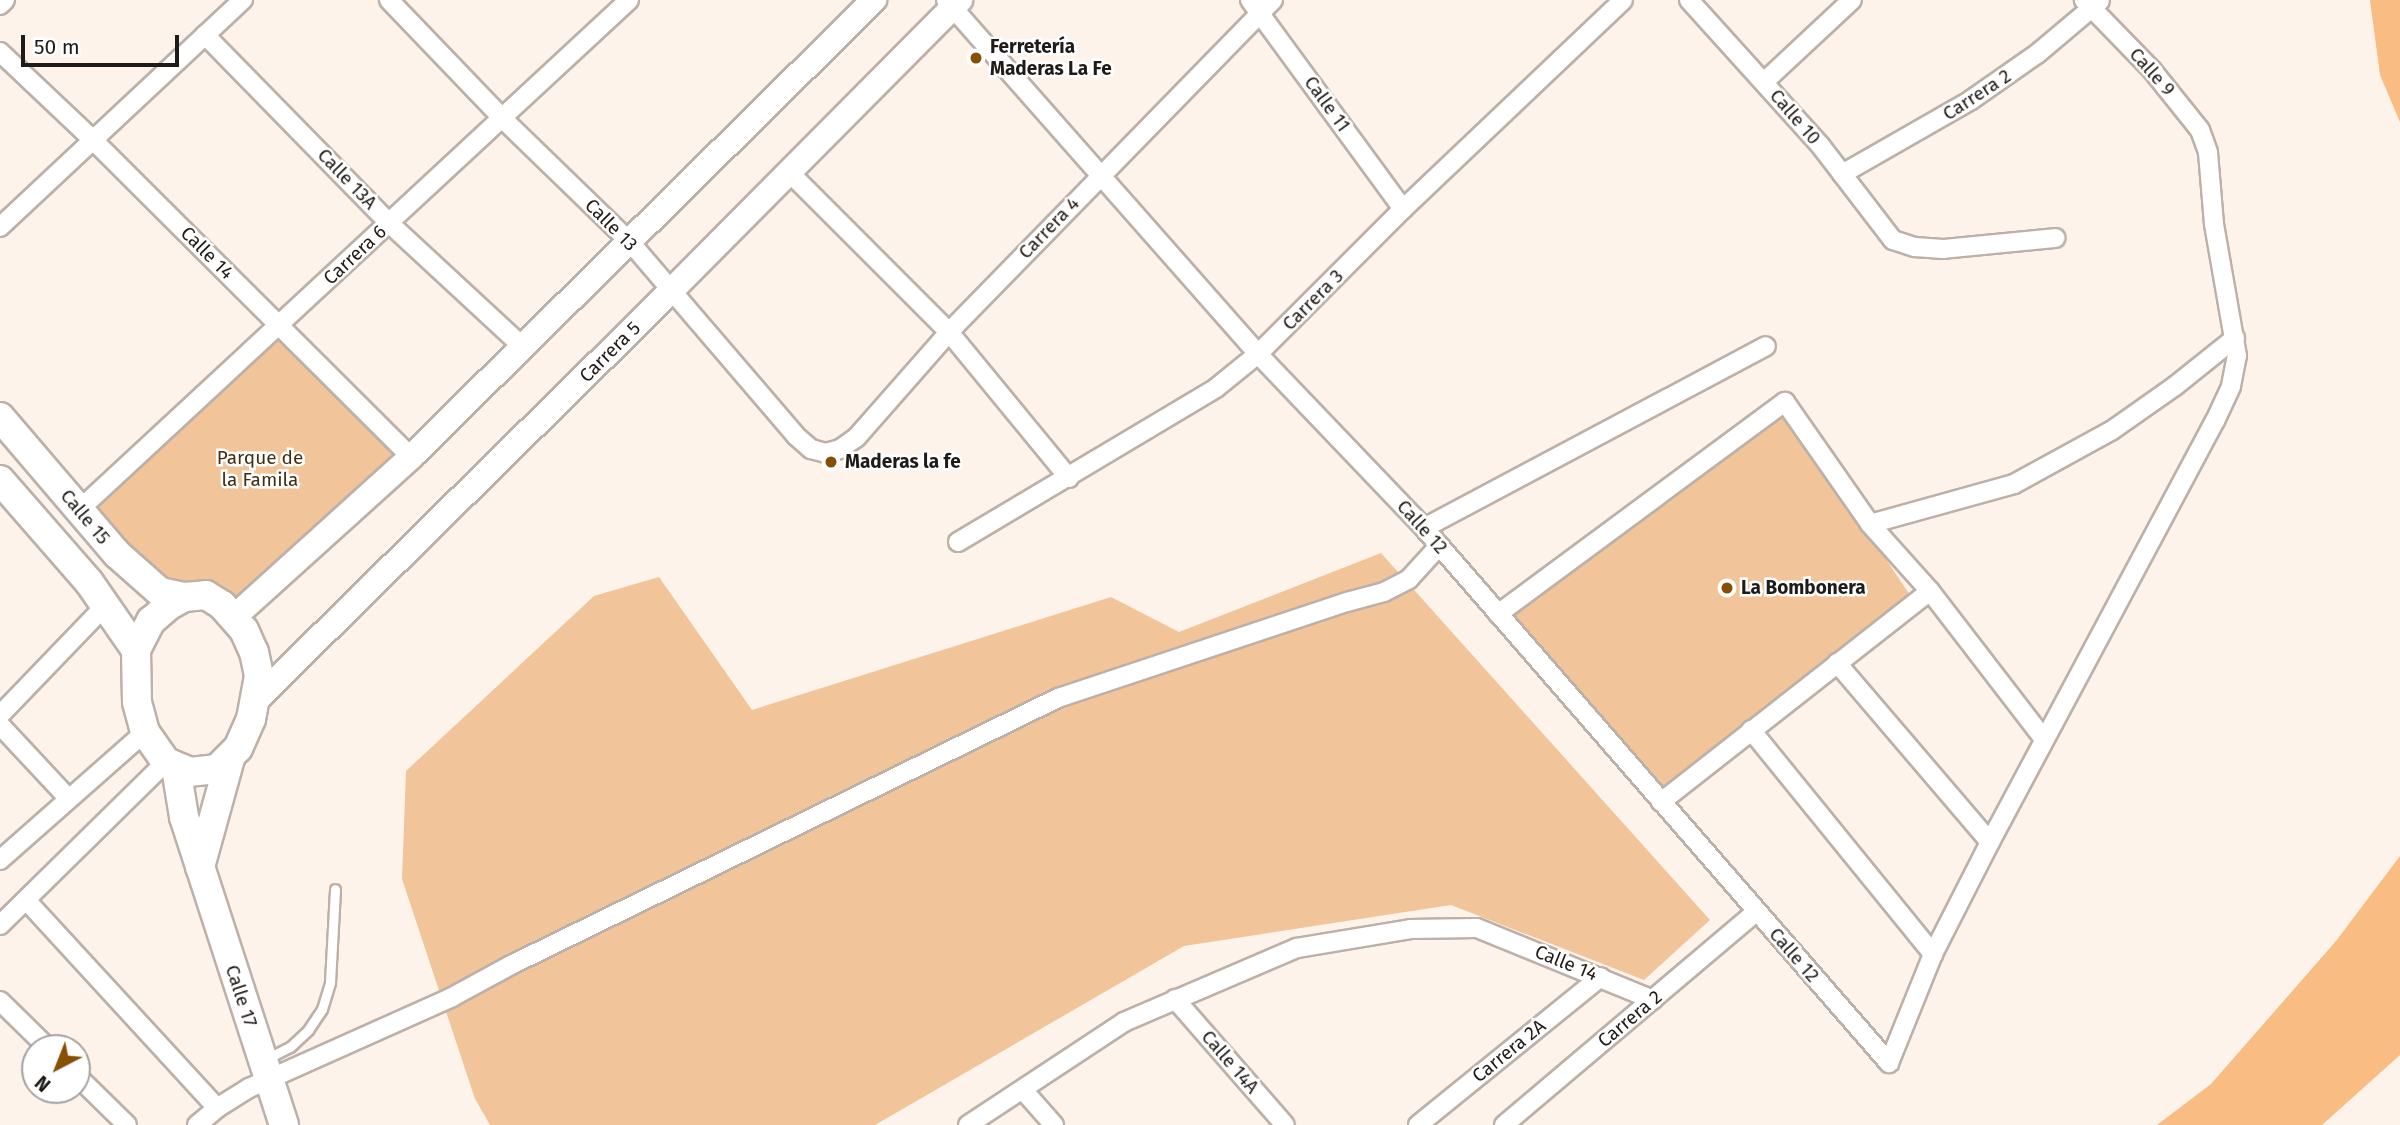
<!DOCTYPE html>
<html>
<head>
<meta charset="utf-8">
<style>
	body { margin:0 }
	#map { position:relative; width:2400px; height:1125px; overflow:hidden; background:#fef3ea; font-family:"Fira Sans",sans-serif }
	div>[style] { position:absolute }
	.green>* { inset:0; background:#f2c49a }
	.water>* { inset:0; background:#f9bc82 }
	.roads { filter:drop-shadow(2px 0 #bcb1a8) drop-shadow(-2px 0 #bcb1a8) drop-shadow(0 2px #bcb1a8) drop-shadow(0 -2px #bcb1a8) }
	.lane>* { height:9px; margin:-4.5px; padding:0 4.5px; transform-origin:4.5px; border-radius:4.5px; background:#fff }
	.street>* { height:18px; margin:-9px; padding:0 9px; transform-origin:9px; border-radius:9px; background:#fff }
	.secondary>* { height:24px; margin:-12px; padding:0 12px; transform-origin:12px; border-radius:12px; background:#fff }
	.primary>* { height:28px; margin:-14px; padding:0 14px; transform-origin:14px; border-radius:14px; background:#fff }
	.dots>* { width:19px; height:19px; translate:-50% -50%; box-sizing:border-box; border:4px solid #fff; border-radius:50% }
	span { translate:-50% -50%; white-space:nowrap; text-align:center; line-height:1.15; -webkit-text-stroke:5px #fff; paint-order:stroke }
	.poi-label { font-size:19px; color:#1f1b18; font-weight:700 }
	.left { translate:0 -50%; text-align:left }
	.street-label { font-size:19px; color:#1f1b18 }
	.park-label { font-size:19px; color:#442c12 }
	.north { position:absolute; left:21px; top:1034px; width:70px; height:70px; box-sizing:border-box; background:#fff; border:2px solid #a5a4a3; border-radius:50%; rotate:222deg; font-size:19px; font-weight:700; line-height:28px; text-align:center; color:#1f1b18 }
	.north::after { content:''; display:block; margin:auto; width:24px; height:32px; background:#874f02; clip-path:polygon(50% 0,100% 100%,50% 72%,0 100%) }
	.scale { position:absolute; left:21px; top:35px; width:158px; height:32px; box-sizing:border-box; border:4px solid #1f1b18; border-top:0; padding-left:9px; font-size:21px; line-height:24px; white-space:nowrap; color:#1f1b18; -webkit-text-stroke:5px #fff; paint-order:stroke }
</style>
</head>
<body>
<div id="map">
	<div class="green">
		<i style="clip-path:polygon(280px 325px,411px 457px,234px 617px,184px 597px,79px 510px)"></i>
		<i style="clip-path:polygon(1785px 409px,1910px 595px,1660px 788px,1504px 615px)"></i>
		<i style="clip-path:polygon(1381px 553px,1710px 920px,1644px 980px,1451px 905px,1184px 946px,875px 1125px,490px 1125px,475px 1099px,402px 879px,406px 771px,594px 596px,659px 577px,752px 710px,1111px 597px,1179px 632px)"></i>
	</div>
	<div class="water">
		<i style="clip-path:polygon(2370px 0,2400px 0,2400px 122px,2380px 75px)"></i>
		<i style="clip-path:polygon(2400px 856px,2400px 1055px,2322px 1125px,2157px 1125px,2211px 1084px,2336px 941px)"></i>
	</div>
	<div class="roads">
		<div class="lane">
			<i style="left:266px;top:1059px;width:27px;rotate:-27deg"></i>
			<i style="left:290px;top:1047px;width:25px;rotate:-43deg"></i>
			<i style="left:308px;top:1030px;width:25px;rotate:-56deg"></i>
			<i style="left:322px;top:1009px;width:28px;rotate:-73deg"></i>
			<i style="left:330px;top:982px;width:93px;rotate:-86.9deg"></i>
		</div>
		<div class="street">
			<i style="left:389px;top:0;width:165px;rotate:46.2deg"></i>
			<i style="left:503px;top:119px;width:177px;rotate:44.1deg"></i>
			<i style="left:630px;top:242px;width:255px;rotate:49.4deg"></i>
			<i style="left:796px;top:436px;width:20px;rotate:41deg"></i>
			<i style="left:811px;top:449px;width:16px;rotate:15deg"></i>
			<i style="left:826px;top:453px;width:15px;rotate:-16deg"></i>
			<i style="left:840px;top:449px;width:19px;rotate:-35deg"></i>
			<i style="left:856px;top:438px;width:141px;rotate:-48.7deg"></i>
			<i style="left:949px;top:332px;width:464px;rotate:-45.7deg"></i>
			<i style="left:946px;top:0;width:472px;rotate:48.6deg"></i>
			<i style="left:1258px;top:354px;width:240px;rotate:46.3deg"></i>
			<i style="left:1424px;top:528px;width:709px;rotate:49deg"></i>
			<i style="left:1889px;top:1063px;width:118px;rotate:-68deg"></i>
			<i style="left:1933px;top:954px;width:126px;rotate:-63deg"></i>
			<i style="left:1990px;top:842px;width:477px;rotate:-61.9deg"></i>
			<i style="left:2215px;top:421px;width:38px;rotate:-65deg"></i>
			<i style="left:2231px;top:386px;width:31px;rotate:-79deg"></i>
			<i style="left:2237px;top:356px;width:134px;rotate:-99.9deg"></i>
			<i style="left:2214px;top:224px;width:72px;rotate:-94.8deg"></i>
			<i style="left:2208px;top:152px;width:23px;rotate:-110deg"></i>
			<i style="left:2200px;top:130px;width:77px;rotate:-128.7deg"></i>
			<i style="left:2152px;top:70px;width:98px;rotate:-134.2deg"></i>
			<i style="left:1250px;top:0;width:259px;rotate:53.8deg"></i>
			<i style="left:1689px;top:0;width:195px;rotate:47.9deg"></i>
			<i style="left:1820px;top:145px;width:120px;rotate:52.5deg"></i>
			<i style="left:1893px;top:240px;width:23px;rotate:18deg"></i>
			<i style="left:1915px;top:247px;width:28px;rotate:4deg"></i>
			<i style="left:1943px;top:249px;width:113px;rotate:-5.6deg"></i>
			<i style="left:0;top:5px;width:7px;rotate:-45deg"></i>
			<i style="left:205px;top:35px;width:263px;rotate:45.6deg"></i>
			<i style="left:389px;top:223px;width:183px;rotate:42.8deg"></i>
			<i style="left:0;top:52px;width:129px;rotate:43.4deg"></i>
			<i style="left:94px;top:141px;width:448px;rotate:44.9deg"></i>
			<i style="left:1764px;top:82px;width:120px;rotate:-43deg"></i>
			<i style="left:788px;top:171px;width:228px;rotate:45deg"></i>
			<i style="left:949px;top:332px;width:189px;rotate:50.6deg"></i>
			<i style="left:1842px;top:174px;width:149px;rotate:-29.8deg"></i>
			<i style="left:1971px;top:100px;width:80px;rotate:-34.9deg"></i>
			<i style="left:2037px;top:54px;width:82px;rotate:-40.1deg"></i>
			<i style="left:0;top:227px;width:333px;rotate:-43.1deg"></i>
			<i style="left:79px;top:510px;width:750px;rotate:-42.84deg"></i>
			<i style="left:1870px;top:524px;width:149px;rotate:-15.5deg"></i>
			<i style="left:2014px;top:484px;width:111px;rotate:-28.7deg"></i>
			<i style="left:2111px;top:431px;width:78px;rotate:-35.1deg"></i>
			<i style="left:2175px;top:386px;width:77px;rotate:-38.7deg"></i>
			<i style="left:1424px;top:528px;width:387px;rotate:-28deg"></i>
			<i style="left:958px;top:542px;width:300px;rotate:-30.8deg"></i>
			<i style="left:1216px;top:388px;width:54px;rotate:-39deg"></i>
			<i style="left:1258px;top:354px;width:205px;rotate:-45deg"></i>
			<i style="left:1403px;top:209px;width:303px;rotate:-43.5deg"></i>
			<i style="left:1498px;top:614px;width:357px;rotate:-36.5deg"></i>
			<i style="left:1785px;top:402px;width:149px;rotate:55.1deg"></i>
			<i style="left:1870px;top:524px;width:90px;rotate:48.2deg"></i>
			<i style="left:1930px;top:591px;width:187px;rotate:52.4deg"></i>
			<i style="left:1837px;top:663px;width:235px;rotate:49.5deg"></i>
			<i style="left:0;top:715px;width:153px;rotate:-46.1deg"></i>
			<i style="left:0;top:725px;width:100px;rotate:47deg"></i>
			<i style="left:1751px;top:730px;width:289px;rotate:50.9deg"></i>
			<i style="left:1661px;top:802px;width:342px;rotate:-38.1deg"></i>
			<i style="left:0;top:860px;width:193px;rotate:-41.4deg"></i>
			<i style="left:26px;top:900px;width:282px;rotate:47.4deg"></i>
			<i style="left:0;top:925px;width:233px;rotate:-44.5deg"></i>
			<i style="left:1175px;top:999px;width:167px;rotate:48.9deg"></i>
			<i style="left:0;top:1001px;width:67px;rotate:44.4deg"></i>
			<i style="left:77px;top:1076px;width:70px;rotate:44.4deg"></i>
			<i style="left:1023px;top:1090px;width:47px;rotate:48.5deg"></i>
			<i style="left:197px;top:1125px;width:26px;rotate:-40deg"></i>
			<i style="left:217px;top:1108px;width:38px;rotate:-32deg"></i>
			<i style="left:249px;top:1088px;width:222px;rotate:-24.1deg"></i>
			<i style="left:452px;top:997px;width:67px;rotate:-28.5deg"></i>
			<i style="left:511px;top:965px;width:609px;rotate:-26.02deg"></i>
			<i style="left:1058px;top:698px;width:305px;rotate:-18.4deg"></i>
			<i style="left:1347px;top:602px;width:38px;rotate:-15deg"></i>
			<i style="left:1384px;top:592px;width:28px;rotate:-27deg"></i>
			<i style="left:1409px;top:579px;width:45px;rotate:-47.7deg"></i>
			<i style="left:968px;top:1125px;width:187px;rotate:-33.4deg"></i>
			<i style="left:1124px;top:1022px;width:188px;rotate:-23.2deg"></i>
			<i style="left:1297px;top:948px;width:115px;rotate:-9.5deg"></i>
			<i style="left:1410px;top:929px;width:67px;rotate:-0.9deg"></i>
			<i style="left:1477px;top:928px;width:190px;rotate:22.2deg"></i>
			<i style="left:1418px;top:1125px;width:235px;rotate:-39deg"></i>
			<i style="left:1504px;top:1125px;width:330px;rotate:-40.2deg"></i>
		</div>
		<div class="secondary">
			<i style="left:234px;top:617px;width:239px;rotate:-42.1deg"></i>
			<i style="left:411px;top:457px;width:651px;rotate:-44.63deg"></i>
			<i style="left:256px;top:700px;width:584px;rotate:-44.58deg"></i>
			<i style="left:672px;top:290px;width:409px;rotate:-45.2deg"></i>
		</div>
		<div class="primary">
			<i style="left:0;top:417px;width:180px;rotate:49.5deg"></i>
			<i style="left:117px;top:554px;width:57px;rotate:41.5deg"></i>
			<i style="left:160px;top:592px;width:25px;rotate:12deg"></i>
			<i style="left:0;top:480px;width:135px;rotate:48.9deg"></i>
			<i style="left:89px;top:582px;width:83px;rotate:55.3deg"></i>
			<i style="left:206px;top:595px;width:19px;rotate:32deg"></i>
			<i style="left:222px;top:605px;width:33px;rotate:49deg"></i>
			<i style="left:244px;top:630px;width:24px;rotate:66deg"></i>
			<i style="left:254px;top:652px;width:25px;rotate:78deg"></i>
			<i style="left:259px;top:676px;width:44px;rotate:100.5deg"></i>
			<i style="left:251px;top:719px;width:32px;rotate:114deg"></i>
			<i style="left:238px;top:748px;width:30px;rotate:135deg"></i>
			<i style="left:217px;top:769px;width:27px;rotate:174deg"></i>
			<i style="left:190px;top:772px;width:26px;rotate:-157deg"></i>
			<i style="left:166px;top:762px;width:37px;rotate:-125deg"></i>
			<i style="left:145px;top:732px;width:31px;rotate:-105deg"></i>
			<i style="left:137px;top:702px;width:52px;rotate:-91.1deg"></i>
			<i style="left:136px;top:650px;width:33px;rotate:-63deg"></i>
			<i style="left:151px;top:621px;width:23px;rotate:-41deg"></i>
			<i style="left:168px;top:606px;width:18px;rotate:-29deg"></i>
			<i style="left:184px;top:597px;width:22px;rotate:-5deg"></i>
			<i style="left:176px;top:768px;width:50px;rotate:80.7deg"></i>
			<i style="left:184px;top:817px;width:324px;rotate:72deg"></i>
			<i style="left:200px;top:867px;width:112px;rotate:-74.5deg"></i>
		</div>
	</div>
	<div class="dots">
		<i style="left:976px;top:58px;background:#874f02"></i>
		<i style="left:831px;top:462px;background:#874f02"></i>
		<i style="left:1727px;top:588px;background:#874f02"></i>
	</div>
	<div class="poi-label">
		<span class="left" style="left:990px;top:58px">Ferretería<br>Maderas La Fe</span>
		<span class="left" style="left:845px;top:462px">Maderas la fe</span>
		<span class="left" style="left:1741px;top:588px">La Bombonera</span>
	</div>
	<div class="street-label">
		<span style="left:2152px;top:72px;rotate:48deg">Calle 9</span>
		<span style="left:1977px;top:95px;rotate:-33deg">Carrera 2</span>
		<span style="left:1327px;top:104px;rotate:54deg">Calle 11</span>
		<span style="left:1795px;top:117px;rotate:49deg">Calle 10</span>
		<span style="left:347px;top:179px;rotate:46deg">Calle 13A</span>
		<span style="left:611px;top:225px;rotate:45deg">Calle 13</span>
		<span style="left:1049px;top:228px;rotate:-46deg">Carrera 4</span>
		<span style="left:207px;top:253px;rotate:45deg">Calle 14</span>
		<span style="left:355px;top:255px;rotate:-43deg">Carrera 6</span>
		<span style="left:1313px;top:300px;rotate:-45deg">Carrera 3</span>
		<span style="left:610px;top:352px;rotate:-45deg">Carrera 5</span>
		<span style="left:85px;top:517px;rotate:50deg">Calle 15</span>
		<span style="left:1422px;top:527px;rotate:48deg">Calle 12</span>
		<span style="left:1794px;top:955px;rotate:49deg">Calle 12</span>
		<span style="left:1566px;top:963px;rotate:22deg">Calle 14</span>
		<span style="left:241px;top:996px;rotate:72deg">Calle 17</span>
		<span style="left:1630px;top:1019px;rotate:-40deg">Carrera 2</span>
		<span style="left:1509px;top:1051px;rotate:-39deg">Carrera 2A</span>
		<span style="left:1230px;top:1062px;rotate:49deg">Calle 14A</span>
	</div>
	<div class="park-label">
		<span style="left:260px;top:469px">Parque de<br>la Famila</span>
	</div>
	<div class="north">N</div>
	<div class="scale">50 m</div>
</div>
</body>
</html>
